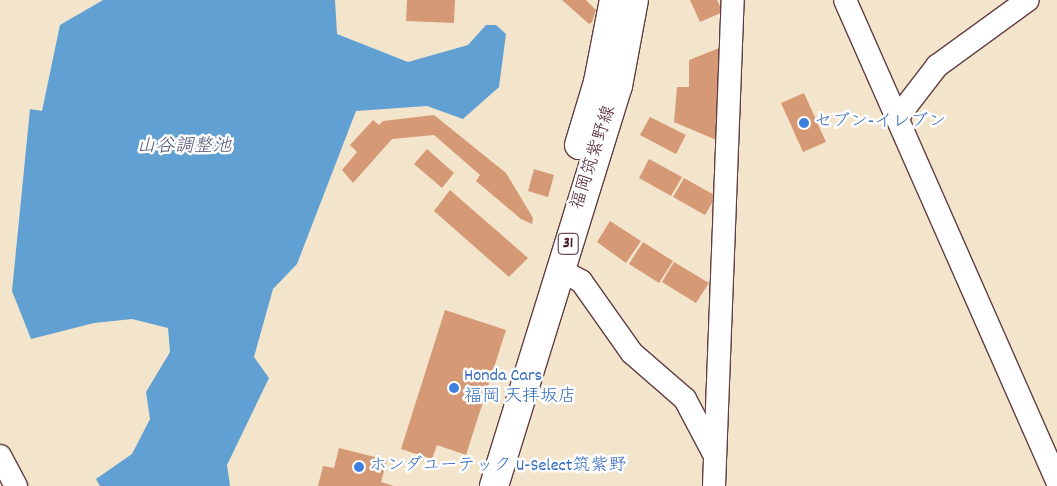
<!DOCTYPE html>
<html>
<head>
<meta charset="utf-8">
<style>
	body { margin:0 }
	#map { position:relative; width:1057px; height:486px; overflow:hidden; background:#f3e5cc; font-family:Dekko,"Klee One",sans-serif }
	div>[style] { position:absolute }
	.water>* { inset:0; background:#61a0d3 }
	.building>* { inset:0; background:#d69975 }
	.roads { filter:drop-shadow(1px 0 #633d43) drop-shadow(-1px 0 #633d43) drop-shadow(0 1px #633d43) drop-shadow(0 -1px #633d43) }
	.minor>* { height:22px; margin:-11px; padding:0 11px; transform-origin:11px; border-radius:11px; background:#fff }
	.major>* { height:28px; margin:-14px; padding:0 14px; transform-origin:14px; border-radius:14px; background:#fff }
	.dots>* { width:14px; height:14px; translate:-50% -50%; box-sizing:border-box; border:2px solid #fff; border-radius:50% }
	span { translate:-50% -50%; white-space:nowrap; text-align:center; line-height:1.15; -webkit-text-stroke:5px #fff; paint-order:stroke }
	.shield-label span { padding:1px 4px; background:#fff; border:1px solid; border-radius:4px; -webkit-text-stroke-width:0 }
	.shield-label { font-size:16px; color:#4a1f2b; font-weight:700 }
	.shop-label { font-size:18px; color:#366cbe }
	.left { translate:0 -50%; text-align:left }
	.street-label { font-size:18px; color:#4a1f2b }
	.water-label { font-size:19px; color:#545977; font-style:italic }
</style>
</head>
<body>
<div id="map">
	<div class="water">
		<i style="clip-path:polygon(103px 0,335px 0,337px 34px,408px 62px,468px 45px,486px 25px,496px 25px,506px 34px,499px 87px,463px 119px,427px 106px,356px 111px,297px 264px,273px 289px,254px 357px,269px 378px,227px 465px,230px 486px,100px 486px,96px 479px,132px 454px,150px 419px,146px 392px,170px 352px,168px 328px,132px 319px,94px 323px,31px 339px,12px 291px,30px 109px,42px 111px,60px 25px)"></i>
	</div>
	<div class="building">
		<i style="clip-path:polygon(407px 0,455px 0,454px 23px,406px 21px)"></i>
		<i style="clip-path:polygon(562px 0,586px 0,596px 10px,592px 22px,589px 24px)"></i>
		<i style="clip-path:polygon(690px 0,717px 0,723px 12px,700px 22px)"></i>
		<i style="clip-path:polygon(722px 47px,721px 142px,674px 122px,677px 87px,689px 87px,689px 60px)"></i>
		<i style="clip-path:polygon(804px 93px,826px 142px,803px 152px,781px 103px)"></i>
		<i style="clip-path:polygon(434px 115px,506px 173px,533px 218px,532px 224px,521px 219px,476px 181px,480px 175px,434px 135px,392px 139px,353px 183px,342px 170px,357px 152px,350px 145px,373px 120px,379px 125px,383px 121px)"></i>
		<i style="clip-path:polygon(650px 117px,686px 135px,676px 154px,640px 135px)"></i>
		<i style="clip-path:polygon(427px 149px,454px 173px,442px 188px,414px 164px)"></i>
		<i style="clip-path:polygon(649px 159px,682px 177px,671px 196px,639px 178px)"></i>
		<i style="clip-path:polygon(534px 169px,554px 175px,548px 197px,528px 191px)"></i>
		<i style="clip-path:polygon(684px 178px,716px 196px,705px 215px,673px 197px)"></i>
		<i style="clip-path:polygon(450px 190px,528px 258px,509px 277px,434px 211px)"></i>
		<i style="clip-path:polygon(610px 221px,641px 241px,626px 263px,597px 242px)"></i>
		<i style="clip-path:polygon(643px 242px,673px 261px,659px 283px,629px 264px)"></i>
		<i style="clip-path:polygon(674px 262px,709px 283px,696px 303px,662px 282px)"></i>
		<i style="clip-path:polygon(445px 310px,506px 330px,466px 455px,437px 445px,432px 459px,401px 449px)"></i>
		<i style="clip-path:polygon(339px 448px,387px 460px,381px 482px,394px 486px,318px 486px,323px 466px,334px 468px)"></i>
	</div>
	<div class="roads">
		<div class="minor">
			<i style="left:845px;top:0;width:526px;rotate:66.21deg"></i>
			<i style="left:897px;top:118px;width:66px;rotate:-52.4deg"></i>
			<i style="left:937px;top:66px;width:112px;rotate:-36deg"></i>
			<i style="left:560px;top:270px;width:24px;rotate:28deg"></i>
			<i style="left:581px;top:281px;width:88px;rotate:54.7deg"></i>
			<i style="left:632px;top:353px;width:70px;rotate:41deg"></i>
			<i style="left:685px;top:399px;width:62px;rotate:62.2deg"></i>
			<i style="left:0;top:456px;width:34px;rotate:62deg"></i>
			<i style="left:714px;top:486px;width:486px;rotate:-87.8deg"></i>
		</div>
		<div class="major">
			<i style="left:579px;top:145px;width:66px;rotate:-73.2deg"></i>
			<i style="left:598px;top:82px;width:84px;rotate:-79deg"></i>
			<i style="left:494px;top:486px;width:419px;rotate:-72.8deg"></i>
			<i style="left:618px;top:86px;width:87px;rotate:-79.5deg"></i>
		</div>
	</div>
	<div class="dots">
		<i style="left:804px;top:123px;background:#3f7fe0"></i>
		<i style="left:454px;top:388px;background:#3f7fe0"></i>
		<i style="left:359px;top:467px;background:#3f7fe0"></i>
	</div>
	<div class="shield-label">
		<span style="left:568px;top:244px">31</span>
	</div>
	<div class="shop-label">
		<span class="left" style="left:814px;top:123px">セブン-イレブン</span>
		<span class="left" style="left:464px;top:388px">Honda Cars<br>福岡 天拝坂店</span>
		<span class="left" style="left:369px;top:467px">ホンダユーテック U-Select筑紫野</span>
	</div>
	<div class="street-label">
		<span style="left:595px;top:158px;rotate:-72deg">福岡筑紫野線</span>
	</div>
	<div class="water-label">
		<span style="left:184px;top:148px">山谷調整池</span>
	</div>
</div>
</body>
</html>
